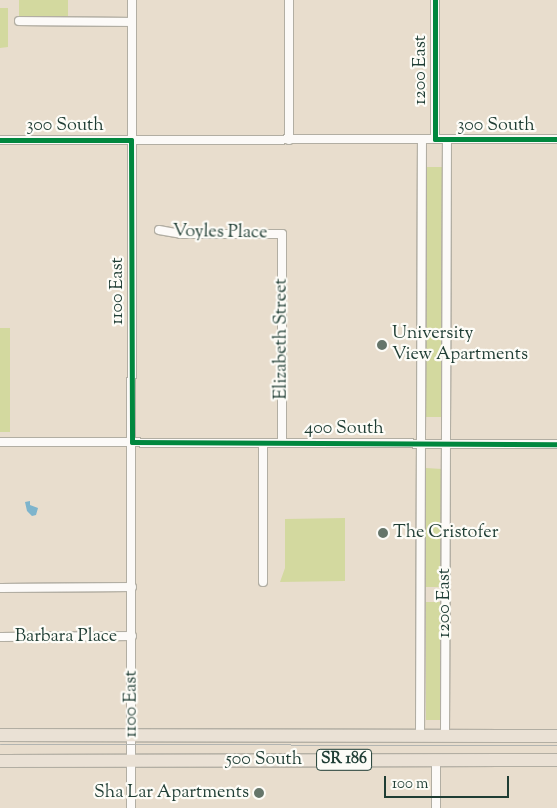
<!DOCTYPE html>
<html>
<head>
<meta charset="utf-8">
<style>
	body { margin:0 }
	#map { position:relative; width:557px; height:808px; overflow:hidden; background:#e8ddcd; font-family:"Sorts Mill Goudy",serif }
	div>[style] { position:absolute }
	.green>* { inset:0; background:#d3d99f }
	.water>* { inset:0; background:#7eb4cc }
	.roads { filter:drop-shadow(1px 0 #b2aea3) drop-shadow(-1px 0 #b2aea3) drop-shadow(0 1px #b2aea3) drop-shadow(0 -1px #b2aea3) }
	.street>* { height:8px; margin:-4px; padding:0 4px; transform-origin:4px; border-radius:4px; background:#fcfaf8 }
	.primary>* { height:12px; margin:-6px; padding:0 6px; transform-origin:6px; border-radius:6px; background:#eae1d5 }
	.tram>* { height:1px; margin:-0.5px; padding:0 0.5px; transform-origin:0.5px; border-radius:0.5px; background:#b2b4b1 }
	.cycleway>* { height:5px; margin:-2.5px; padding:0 2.5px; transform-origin:2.5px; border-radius:2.5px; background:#00873e }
	.dots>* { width:14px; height:14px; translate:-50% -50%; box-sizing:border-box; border:2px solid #fdfcf7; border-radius:50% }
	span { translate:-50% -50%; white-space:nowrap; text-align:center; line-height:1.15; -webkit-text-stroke:4.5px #fdfcf7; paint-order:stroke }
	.shield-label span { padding:1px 4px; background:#fdfcf7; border:1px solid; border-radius:4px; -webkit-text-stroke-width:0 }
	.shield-label { font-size:16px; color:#1f3d34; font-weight:700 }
	.street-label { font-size:18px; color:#1f3d34 }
	.poi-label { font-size:18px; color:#1f3d34 }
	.left { translate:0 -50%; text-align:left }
	.right { translate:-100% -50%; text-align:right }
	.scale { position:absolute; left:384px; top:776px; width:125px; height:22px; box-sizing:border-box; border:2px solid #1f3d34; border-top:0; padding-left:6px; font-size:15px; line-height:18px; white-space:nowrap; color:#1f3d34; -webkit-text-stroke:4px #fdfcf7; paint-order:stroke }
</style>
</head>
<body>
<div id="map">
	<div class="green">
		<i style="clip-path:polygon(19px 0,68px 0,68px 17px,19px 17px)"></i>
		<i style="clip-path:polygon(0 8px,8px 8px,8px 47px,0 48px)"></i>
		<i style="clip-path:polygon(426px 167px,442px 167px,441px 417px,426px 417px)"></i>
		<i style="clip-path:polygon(0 328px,10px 328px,10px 432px,0 432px)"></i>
		<i style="clip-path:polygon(426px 468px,442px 469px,442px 587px,425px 587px)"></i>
		<i style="clip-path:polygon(345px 518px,345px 581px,280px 582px,285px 568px,285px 519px)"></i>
		<i style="clip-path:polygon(426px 602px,442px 602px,442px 720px,426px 720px)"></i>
	</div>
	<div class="water">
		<i style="clip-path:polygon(30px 501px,30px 505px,38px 508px,36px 515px,32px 516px,27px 511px,25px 502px)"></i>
	</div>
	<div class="roads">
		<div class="street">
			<i style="left:289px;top:0;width:140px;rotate:90deg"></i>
			<i style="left:435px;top:0;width:139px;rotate:90deg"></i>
			<i style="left:19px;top:21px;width:113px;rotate:0.5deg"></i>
			<i style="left:0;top:140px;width:557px;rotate:-0.1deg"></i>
			<i style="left:159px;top:230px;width:22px;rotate:10deg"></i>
			<i style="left:181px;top:234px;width:101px"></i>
			<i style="left:282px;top:234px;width:209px;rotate:90deg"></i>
			<i style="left:0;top:442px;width:557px;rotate:0.21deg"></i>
			<i style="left:263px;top:443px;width:139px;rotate:90deg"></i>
			<i style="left:0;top:588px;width:132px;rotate:-0.4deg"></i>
			<i style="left:0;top:637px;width:132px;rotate:-0.4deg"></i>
			<i style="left:420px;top:736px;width:597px;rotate:-89.81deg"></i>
			<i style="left:445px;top:736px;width:597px;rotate:-89.81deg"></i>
			<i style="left:131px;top:808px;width:808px;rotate:-89.93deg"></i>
			<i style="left:436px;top:808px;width:49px;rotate:-90deg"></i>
		</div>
		<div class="primary">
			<i style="left:0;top:735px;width:557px;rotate:0.1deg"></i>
			<i style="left:0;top:761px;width:557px;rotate:-0.1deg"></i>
		</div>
	</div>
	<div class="tram">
		<i style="left:0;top:744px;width:557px;rotate:0.1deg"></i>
	</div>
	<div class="cycleway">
		<i style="left:435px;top:0;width:139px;rotate:90deg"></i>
		<i style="left:435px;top:139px;width:122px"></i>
		<i style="left:0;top:140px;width:131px"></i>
		<i style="left:131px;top:140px;width:302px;rotate:89.8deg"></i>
		<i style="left:132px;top:442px;width:425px;rotate:0.3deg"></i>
	</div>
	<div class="dots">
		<i style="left:382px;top:345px;background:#65756a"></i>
		<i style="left:383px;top:533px;background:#65756a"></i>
		<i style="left:259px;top:793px;background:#65756a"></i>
	</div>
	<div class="shield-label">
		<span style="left:344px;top:760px">SR 186</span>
	</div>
	<div class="street-label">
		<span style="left:421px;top:70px;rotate:-90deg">1200 East</span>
		<span style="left:65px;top:126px">300 South</span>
		<span style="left:496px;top:126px">300 South</span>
		<span style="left:220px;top:233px;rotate:1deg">Voyles Place</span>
		<span style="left:118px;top:291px;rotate:-90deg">1100 East</span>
		<span style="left:282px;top:339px;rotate:-90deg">Elizabeth Street</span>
		<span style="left:344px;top:429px">400 South</span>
		<span style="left:445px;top:603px;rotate:-90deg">1200 East</span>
		<span style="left:66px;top:637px">Barbara Place</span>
		<span style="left:132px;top:704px;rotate:-90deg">1100 East</span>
		<span style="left:264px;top:760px">500 South</span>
	</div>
	<div class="poi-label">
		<span class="left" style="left:392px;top:345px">University<br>View Apartments</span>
		<span class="left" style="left:393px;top:533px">The Cristofer</span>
		<span class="right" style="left:249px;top:793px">Sha Lar Apartments</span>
	</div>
	<div class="scale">100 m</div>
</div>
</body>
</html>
